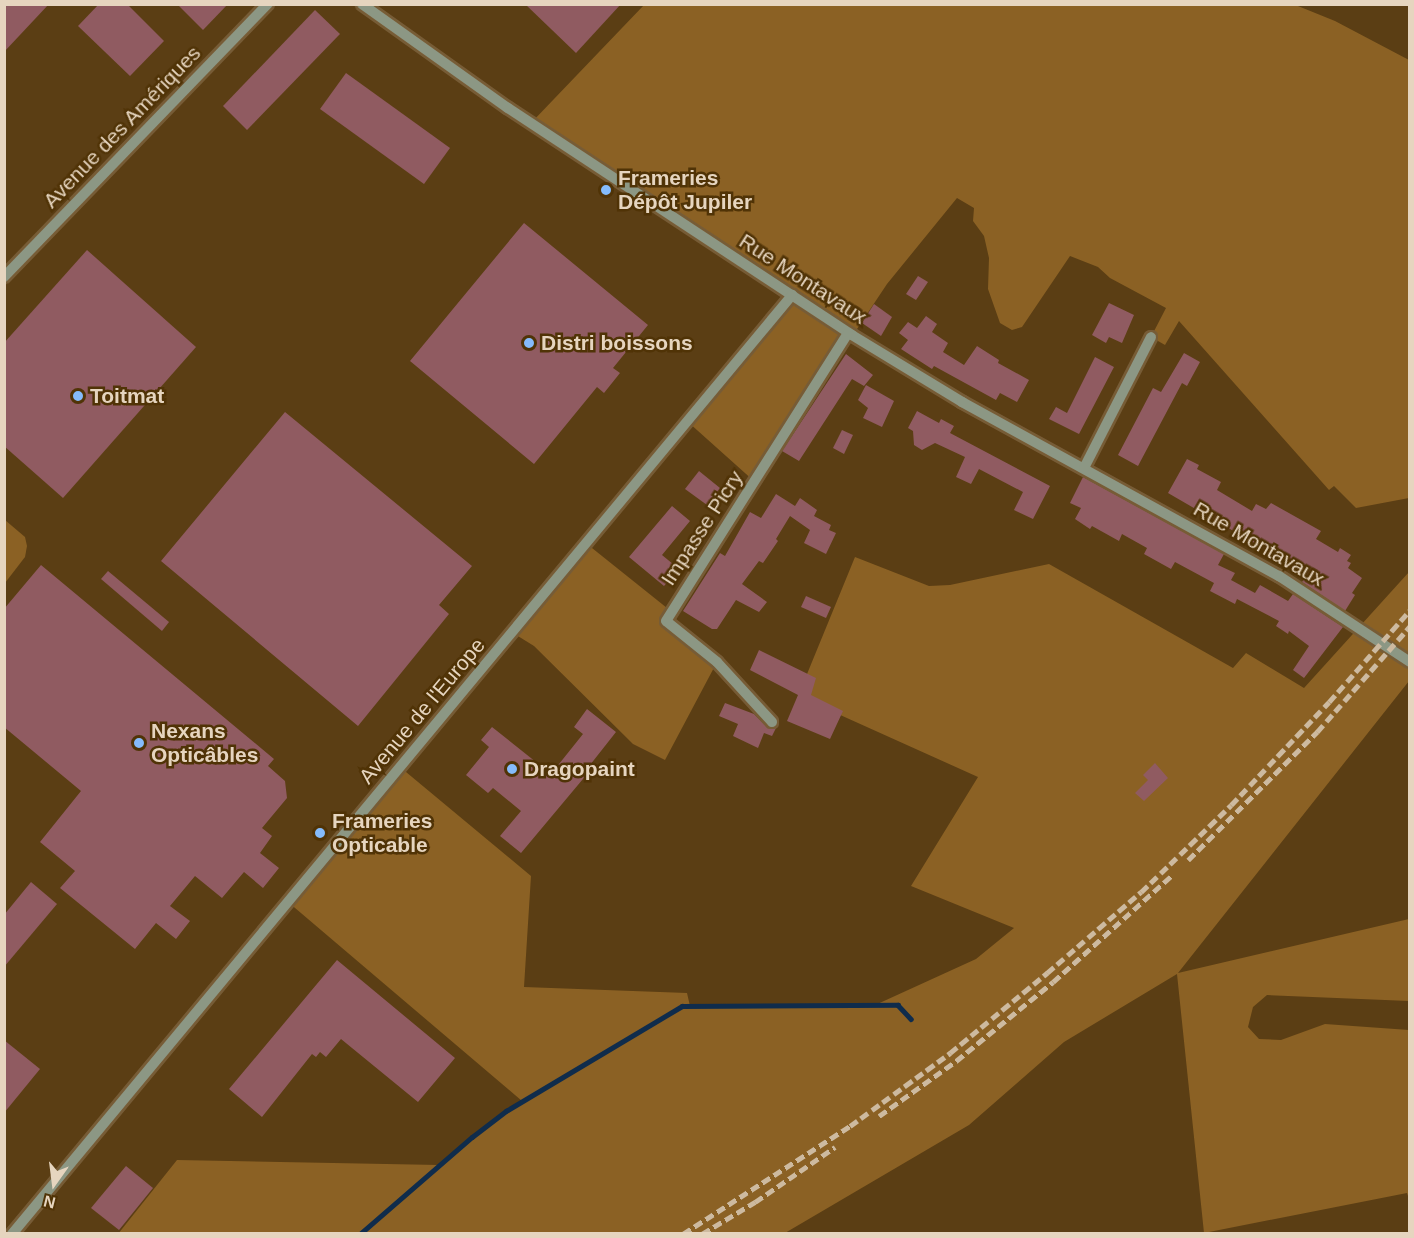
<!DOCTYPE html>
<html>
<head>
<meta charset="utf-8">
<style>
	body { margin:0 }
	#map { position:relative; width:1414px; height:1238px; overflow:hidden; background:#5b3e14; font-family:Helvetica,sans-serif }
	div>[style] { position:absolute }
	.green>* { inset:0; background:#8b6124 }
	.stream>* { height:4.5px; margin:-2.25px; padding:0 2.25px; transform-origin:2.25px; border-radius:2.25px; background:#0f2c4c }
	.building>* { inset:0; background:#905b61 }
	.roads { filter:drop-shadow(2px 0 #775c36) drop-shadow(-2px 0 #775c36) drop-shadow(0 2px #775c36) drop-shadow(0 -2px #775c36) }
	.minor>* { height:10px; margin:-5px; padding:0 5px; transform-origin:5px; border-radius:5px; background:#8c9784 }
	.rail>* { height:4.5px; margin-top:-2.25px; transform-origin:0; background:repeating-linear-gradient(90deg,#cdbaa0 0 9px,transparent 0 13.5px) }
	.dots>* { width:16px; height:16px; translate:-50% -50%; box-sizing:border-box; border:3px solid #503306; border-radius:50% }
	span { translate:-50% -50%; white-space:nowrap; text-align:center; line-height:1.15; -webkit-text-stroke:5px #503306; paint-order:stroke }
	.street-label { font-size:21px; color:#e6d5bf }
	.poi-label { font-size:21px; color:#e6d5bf; font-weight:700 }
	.left { translate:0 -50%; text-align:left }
	.frame { position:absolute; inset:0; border:6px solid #e6d5bf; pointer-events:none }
	.north { position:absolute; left:24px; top:1154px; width:60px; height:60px; -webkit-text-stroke:4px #503306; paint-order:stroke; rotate:194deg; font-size:16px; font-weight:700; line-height:24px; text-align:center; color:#e6d5bf }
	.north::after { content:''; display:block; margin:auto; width:21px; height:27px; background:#e6d5bf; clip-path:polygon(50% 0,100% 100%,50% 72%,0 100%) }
</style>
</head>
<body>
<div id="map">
	<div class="green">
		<i style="clip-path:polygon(1293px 4px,1335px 21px,1409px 60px,1409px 498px,1356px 508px,1334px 486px,1329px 490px,1179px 321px,1165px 345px,1151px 337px,1166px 308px,1110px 278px,1098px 267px,1070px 256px,1022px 327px,1012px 330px,1000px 323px,988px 289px,989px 258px,984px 236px,973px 221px,974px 208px,957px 198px,887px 284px,755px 482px,688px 422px,792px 295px,531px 123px,644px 5px)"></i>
		<i style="clip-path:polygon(5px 520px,25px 537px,27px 546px,25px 557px,5px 583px)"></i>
		<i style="clip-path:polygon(587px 544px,672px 612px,666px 621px,717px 662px,665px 760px,633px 744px,534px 646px,513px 633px)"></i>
		<i style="clip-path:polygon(855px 557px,929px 586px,950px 585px,1049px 564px,1233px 668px,1246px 653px,1304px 688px,1409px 572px,1409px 681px,1178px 973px,1409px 919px,1409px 1001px,1267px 995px,1253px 1007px,1248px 1027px,1259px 1039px,1281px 1040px,1325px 1024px,1409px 1030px,1409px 1199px,1407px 1193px,1204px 1233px,1177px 974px,1064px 1042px,969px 1125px,785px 1233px,118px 1234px,177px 1160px,439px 1165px,472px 1137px,522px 1101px,288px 902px,400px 767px,531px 876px,524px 987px,687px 993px,690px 1006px,873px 1006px,976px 959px,1014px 928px,911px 886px,978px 777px,798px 696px)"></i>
	</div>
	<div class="stream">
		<i style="left:360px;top:1234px;width:148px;rotate:-40.9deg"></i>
		<i style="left:472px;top:1137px;width:43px;rotate:-37.4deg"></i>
		<i style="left:506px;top:1111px;width:205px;rotate:-30.8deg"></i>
		<i style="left:682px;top:1006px;width:216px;rotate:-0.3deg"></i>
		<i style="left:898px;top:1005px;width:19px;rotate:47deg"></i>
	</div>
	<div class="building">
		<i style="clip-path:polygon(4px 4px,49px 4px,4px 52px)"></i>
		<i style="clip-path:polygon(99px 4px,127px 4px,164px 41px,130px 76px,78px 26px)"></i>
		<i style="clip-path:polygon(177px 4px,228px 4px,203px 30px)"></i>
		<i style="clip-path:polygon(525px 4px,621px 4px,576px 53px)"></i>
		<i style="clip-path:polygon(315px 10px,340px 34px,247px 130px,223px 106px)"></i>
		<i style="clip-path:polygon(346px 73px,450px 148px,424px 184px,320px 109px)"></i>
		<i style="clip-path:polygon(524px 223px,648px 325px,613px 368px,620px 373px,604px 393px,597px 387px,534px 464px,410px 361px)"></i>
		<i style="clip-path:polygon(87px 250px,196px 347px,63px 498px,4px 446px,4px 343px)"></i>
		<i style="clip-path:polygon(918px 276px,928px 282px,916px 300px,906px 294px)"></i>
		<i style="clip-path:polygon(1109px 303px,1134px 315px,1122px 343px,1109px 337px,1106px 343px,1092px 335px)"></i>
		<i style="clip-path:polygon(874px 304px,892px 317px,881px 336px,862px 323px)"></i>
		<i style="clip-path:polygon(926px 316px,937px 324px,932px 332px,948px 343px,943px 352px,964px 365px,977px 346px,999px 360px,998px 363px,1029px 380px,1017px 402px,1000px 393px,996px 400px,934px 366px,932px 369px,901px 349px,908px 340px,899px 333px,908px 322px,917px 328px)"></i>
		<i style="clip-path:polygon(1184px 353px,1200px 362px,1187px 386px,1182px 383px,1138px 466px,1118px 455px,1153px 388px,1161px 392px)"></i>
		<i style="clip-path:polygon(846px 354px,873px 375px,864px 386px,852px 379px,799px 461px,782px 451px)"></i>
		<i style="clip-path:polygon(1095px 357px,1114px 367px,1079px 434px,1049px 419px,1056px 407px,1067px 413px)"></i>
		<i style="clip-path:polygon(866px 385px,894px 401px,882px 427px,863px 418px,868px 408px,858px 400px)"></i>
		<i style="clip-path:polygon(917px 411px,939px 423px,941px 419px,954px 426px,950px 433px,1050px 486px,1033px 519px,1014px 510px,1023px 492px,979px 469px,971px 484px,956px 477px,965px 457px,935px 443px,922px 450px,914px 445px,913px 431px,908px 428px)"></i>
		<i style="clip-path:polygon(285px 412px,472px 566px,439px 605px,449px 614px,358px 726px,161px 561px)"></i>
		<i style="clip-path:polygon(842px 430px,853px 435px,844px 454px,833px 448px)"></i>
		<i style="clip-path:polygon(1187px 459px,1199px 465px,1197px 469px,1221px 482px,1217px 490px,1252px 511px,1256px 504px,1266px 509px,1271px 503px,1321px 531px,1316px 539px,1338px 552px,1340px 548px,1351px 555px,1347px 561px,1351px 563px,1348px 568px,1362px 578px,1352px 593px,1355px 595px,1345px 611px,1302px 582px,1306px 576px,1266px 554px,1268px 551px,1168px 493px)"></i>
		<i style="clip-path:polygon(699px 471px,720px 488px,707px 505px,685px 489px)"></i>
		<i style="clip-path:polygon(1083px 477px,1224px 554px,1218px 565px,1235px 573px,1231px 580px,1255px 593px,1260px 585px,1288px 601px,1293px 594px,1343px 627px,1304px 678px,1293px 670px,1309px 646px,1289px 631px,1288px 634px,1276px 626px,1279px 621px,1237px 599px,1235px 604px,1210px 591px,1214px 583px,1175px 562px,1171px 569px,1144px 554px,1147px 548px,1122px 534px,1119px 541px,1092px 526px,1090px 529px,1075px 519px,1081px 508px,1070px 503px)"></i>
		<i style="clip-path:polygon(776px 494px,795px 506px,800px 498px,817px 510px,814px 516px,831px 525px,829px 530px,836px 533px,826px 554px,804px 543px,810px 530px,790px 516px,776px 539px,778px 541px,763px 563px,759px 561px,742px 584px,767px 602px,759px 612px,736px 600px,717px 629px,712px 629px,683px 611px,720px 553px,725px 556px,750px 512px,761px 518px)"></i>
		<i style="clip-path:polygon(672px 506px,690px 521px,662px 555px,679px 569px,664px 586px,629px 557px)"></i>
		<i style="clip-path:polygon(41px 565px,274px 759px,268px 766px,285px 781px,287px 798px,262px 828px,272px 836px,260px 853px,279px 868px,263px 888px,244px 872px,222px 898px,195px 876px,170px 906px,190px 921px,176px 939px,156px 923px,135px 949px,60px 888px,75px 871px,40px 842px,81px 791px,4px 727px,4px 609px)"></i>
		<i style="clip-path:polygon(108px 571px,169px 622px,162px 631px,101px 579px)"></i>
		<i style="clip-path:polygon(806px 596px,831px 607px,826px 618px,801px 607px)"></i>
		<i style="clip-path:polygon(759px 650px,816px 678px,811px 695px,843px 711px,830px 739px,787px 721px,798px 695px,750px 670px)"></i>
		<i style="clip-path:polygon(725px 703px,754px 714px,767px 727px,776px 728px,772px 736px,764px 733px,758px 748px,733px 736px,738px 724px,719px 716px)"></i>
		<i style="clip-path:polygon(587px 709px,616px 732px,590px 765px,593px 767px,521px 853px,500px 836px,521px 811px,493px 788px,488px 793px,466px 775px,489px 747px,481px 740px,492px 727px,551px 774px,583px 734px,574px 727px)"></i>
		<i style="clip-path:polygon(1155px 763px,1168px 778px,1144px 801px,1135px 793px,1148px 780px,1143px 775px)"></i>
		<i style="clip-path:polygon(31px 882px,57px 904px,4px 967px,4px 915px)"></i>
		<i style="clip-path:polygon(337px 960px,455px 1058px,418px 1102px,341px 1039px,326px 1057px,320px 1052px,316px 1057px,312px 1054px,262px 1117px,229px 1089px)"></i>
		<i style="clip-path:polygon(4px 1040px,40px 1069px,4px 1113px)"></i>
		<i style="clip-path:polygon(126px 1166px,153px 1188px,119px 1230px,91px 1208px)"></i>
	</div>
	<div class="roads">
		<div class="minor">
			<i style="left:362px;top:4px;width:179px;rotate:35.5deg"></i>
			<i style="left:508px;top:108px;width:412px;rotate:33.4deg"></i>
			<i style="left:852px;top:335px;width:129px;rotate:31.3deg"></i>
			<i style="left:962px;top:402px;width:362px;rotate:28.8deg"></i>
			<i style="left:1279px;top:576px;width:157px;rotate:33.3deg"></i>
			<i style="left:4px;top:277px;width:380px;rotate:-46deg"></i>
			<i style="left:1084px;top:468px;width:147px;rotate:-62.9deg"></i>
			<i style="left:772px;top:722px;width:81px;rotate:-132.5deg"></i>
			<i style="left:717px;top:662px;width:65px;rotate:-141.2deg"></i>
			<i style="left:666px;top:621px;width:341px;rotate:-57.7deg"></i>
			<i style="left:12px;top:1234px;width:1221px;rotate:-50.28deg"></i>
		</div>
	</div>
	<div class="rail">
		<i style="left:1188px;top:860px;width:182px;rotate:-44.8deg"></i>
		<i style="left:1317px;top:732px;width:141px;rotate:-48.7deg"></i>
		<i style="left:879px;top:1116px;width:95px;rotate:-35.5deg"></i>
		<i style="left:956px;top:1061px;width:125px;rotate:-39.2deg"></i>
		<i style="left:1053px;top:982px;width:159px;rotate:-41.9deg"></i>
		<i style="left:683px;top:1234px;width:199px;rotate:-32.9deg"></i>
		<i style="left:850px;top:1126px;width:124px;rotate:-36.1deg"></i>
		<i style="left:950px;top:1053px;width:126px;rotate:-39.5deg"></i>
		<i style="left:1047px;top:973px;width:124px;rotate:-40.8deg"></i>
		<i style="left:1141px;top:892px;width:125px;rotate:-44deg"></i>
		<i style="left:1231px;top:805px;width:142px;rotate:-46.4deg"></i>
		<i style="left:1329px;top:702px;width:123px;rotate:-48.6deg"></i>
		<i style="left:702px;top:1234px;width:62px;rotate:-31.1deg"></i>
		<i style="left:755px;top:1202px;width:97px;rotate:-34.5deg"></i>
	</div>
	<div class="dots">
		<i style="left:606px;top:190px;background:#85bbfb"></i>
		<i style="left:529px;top:343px;background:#85bbfb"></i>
		<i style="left:78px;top:396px;background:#85bbfb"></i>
		<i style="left:139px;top:743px;background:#85bbfb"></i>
		<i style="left:512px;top:769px;background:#85bbfb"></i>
		<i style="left:320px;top:833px;background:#85bbfb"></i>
	</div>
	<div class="street-label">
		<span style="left:122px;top:127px;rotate:-46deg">Avenue des Amériques</span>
		<span style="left:803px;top:279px;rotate:33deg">Rue Montavaux</span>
		<span style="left:702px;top:528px;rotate:-57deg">Impasse Picry</span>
		<span style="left:1259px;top:544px;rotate:30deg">Rue Montavaux</span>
		<span style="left:422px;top:711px;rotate:-50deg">Avenue de l'Europe</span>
	</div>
	<div class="poi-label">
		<span class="left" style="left:618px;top:190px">Frameries<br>Dépôt Jupiler</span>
		<span class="left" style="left:541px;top:343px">Distri boissons</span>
		<span class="left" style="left:90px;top:396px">Toitmat</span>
		<span class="left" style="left:151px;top:743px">Nexans<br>Opticâbles</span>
		<span class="left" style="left:524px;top:769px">Dragopaint</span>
		<span class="left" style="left:332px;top:833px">Frameries<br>Opticable</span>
	</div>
	<div class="frame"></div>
	<div class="north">N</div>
</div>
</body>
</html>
